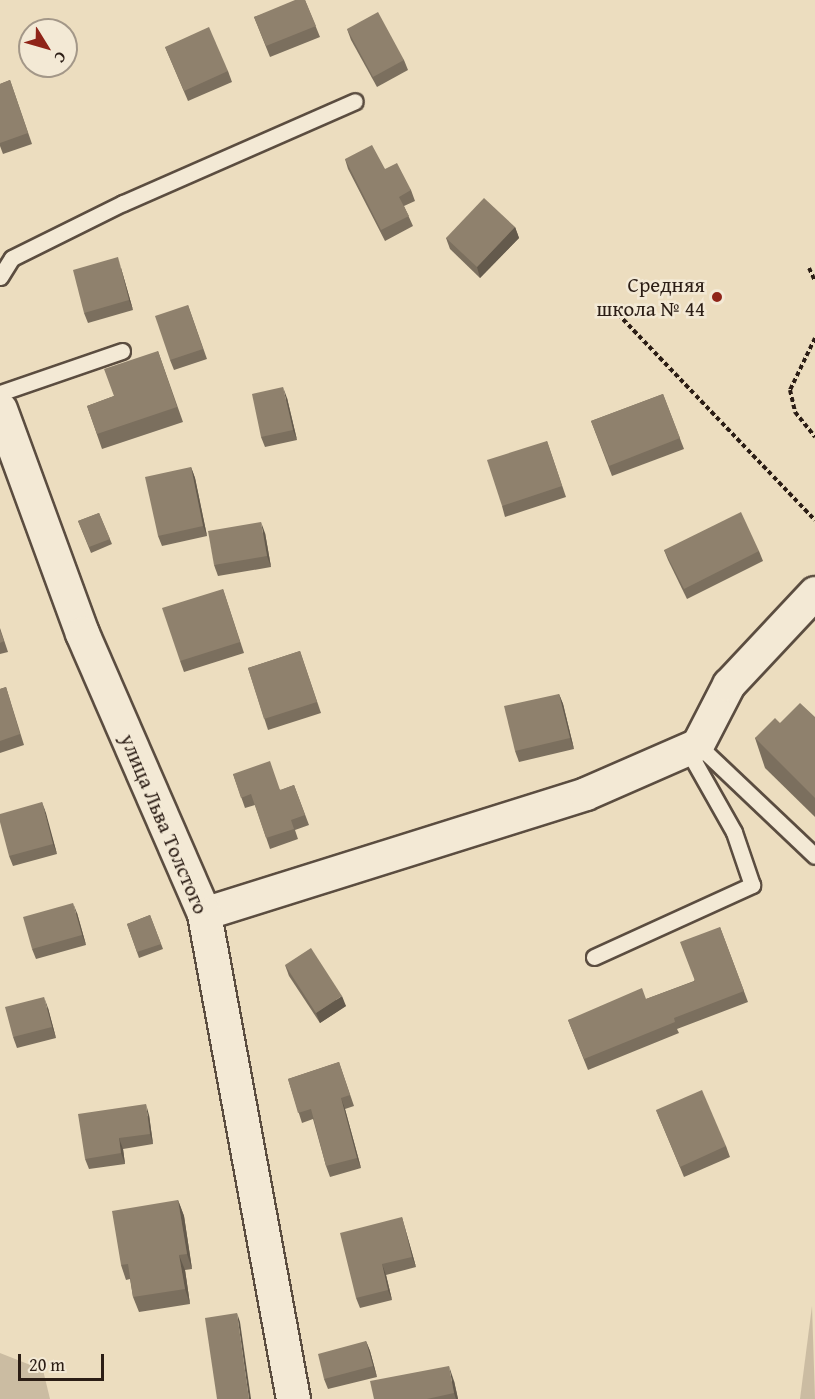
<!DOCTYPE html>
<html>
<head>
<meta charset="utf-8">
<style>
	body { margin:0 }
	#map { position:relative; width:815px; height:1399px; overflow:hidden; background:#ecddbf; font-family:"Gentium Book Plus",serif }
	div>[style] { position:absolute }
	.green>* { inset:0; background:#cbbca2 }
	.path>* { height:4px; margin-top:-2px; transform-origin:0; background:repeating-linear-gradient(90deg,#2b1d15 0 4.5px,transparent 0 7.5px) }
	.roads { filter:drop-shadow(2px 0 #5b4d40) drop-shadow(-2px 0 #5b4d40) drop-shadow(0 2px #5b4d40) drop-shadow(0 -2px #5b4d40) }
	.service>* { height:15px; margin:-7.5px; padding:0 7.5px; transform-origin:7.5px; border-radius:7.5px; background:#f3e9d5 }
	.minor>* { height:32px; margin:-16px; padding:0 16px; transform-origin:16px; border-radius:16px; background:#f3e9d5 }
	.tertiary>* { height:33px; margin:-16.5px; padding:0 16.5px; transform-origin:16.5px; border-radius:16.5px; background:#f3e9d5 }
	.wall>* { inset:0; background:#7b6f5e }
	.shaded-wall>* { inset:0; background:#645a4c }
	.building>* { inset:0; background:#8f816d }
	.dots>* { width:16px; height:16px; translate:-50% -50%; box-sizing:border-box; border:3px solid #f3e9d5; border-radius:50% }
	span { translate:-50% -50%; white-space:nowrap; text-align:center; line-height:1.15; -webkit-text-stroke:5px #f3e9d5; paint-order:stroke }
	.poi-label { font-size:21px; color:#2b1d15 }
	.right { translate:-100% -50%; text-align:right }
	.street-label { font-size:21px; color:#2b1d15 }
	.north { position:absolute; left:18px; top:18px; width:60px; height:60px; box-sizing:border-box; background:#f3e9d5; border:2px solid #a39788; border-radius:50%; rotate:127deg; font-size:16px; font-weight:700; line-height:24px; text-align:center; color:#2b1d15 }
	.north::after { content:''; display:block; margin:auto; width:21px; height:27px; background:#8f2418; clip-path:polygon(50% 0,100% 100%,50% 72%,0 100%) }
	.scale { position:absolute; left:18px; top:1354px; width:86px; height:27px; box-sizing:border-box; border:3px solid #2b1d15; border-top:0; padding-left:8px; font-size:18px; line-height:21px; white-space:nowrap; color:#2b1d15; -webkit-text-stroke:4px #f3e9d5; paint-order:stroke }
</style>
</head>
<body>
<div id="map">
	<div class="green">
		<i style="clip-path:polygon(812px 1306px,815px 1399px,800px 1399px)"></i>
		<i style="clip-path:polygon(0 1353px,43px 1370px,50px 1399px,0 1399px)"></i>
	</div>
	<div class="path">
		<i style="left:809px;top:268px;width:14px;rotate:65deg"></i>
		<i style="left:618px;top:314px;width:285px;rotate:46.3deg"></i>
		<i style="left:815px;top:338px;width:58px;rotate:115.7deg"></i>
		<i style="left:790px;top:390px;width:23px;rotate:77deg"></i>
		<i style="left:795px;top:412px;width:32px;rotate:51deg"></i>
	</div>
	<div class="roads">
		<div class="service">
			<i style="left:0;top:277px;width:22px;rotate:-58deg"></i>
			<i style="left:12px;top:258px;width:124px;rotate:-26.4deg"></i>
			<i style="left:123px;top:203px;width:253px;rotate:-23.7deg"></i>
			<i style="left:0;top:393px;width:129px;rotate:-19deg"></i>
			<i style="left:698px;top:745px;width:161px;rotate:43.5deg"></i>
			<i style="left:594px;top:957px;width:174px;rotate:-24.5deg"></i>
			<i style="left:752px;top:885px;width:56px;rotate:-108.8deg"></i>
			<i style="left:734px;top:832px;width:95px;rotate:-119.5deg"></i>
		</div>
		<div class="minor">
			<i style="left:204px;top:914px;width:400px;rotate:-17.4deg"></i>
			<i style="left:586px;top:794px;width:122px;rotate:-23.6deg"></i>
			<i style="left:698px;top:745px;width:68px;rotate:-62.7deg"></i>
			<i style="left:729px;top:685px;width:126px;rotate:-46.9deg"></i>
		</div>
		<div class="tertiary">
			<i style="left:0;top:409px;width:239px;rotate:69.9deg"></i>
			<i style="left:82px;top:633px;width:306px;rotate:66.5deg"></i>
			<i style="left:204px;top:914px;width:493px;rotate:79.6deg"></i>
		</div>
	</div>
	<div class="wall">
		<i style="clip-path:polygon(305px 0,320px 37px,270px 57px,254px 17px)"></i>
		<i style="clip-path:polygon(347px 29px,404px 60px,408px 70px,377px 87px,351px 40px)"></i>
		<i style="clip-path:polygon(165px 47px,228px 71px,232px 82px,188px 101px)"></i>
		<i style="clip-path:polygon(10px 80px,32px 144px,3px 154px,0 146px,0 84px)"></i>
		<i style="clip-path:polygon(345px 159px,385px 169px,411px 190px,415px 201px,404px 206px,413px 226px,385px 241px,348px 169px)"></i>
		<i style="clip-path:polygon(515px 227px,519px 238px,480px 278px,450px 249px,446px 238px)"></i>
		<i style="clip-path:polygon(121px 268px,133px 310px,88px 323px,84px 313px)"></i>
		<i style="clip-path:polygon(188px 305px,207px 359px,174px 370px,170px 360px)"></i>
		<i style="clip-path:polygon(158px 351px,183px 422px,102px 449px,87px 406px,114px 396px)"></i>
		<i style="clip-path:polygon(663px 394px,684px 449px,612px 476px,591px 421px)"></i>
		<i style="clip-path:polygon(287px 398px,297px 440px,265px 447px,261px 437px)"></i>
		<i style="clip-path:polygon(547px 441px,566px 497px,505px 517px,502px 506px)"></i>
		<i style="clip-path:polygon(191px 467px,195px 478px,207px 536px,162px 546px,158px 536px)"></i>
		<i style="clip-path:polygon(99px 513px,112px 544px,91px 553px,78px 521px)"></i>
		<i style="clip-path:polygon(265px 533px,271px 567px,218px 576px,214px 565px)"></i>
		<i style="clip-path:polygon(664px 550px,759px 551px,763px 561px,687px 599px,668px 560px)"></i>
		<i style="clip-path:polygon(223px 589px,244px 653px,184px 672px,180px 661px)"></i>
		<i style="clip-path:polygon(0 628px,8px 652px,0 654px)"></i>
		<i style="clip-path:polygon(300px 651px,321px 713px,268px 730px,248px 668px)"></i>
		<i style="clip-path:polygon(6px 687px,24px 745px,0 753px,0 689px)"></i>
		<i style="clip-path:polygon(559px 694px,563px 704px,574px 749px,519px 762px,515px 751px)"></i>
		<i style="clip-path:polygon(815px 717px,815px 817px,765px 768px,755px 738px,780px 723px)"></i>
		<i style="clip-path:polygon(233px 774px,281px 790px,294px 785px,309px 825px,295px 830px,298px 839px,270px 849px,255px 805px,245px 808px)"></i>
		<i style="clip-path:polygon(42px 802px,57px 854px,13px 866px,9px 856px)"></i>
		<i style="clip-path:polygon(77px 913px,86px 945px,36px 959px,32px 949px)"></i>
		<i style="clip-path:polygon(150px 915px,163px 949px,139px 958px,127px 924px)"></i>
		<i style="clip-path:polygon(720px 927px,748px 1002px,677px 1029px,679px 1033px,588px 1070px,568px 1020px,646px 999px,694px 981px)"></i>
		<i style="clip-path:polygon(285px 965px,346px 1006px,320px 1023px,289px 976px)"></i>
		<i style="clip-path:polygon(48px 1008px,56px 1038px,17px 1048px,13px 1037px)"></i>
		<i style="clip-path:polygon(339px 1062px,354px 1106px,345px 1109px,361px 1168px,330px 1177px,326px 1166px,313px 1119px,302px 1123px,288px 1079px)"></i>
		<i style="clip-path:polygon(656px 1110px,726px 1146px,730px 1157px,684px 1177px)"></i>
		<i style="clip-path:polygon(149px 1115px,153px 1144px,123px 1149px,125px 1164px,89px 1169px,85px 1159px)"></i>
		<i style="clip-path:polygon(178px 1200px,184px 1216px,192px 1269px,185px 1270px,190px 1304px,139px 1312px,133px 1297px,130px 1279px,126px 1280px,121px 1265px)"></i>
		<i style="clip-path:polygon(402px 1217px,405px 1228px,416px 1267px,386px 1275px,392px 1300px,360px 1308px,356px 1298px)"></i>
		<i style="clip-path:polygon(366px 1341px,370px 1351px,377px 1377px,328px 1389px,324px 1379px)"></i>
		<i style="clip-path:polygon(454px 1381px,458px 1399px,374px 1399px)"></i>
	</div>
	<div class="shaded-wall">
		<i style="clip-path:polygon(515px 227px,519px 238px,480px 278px,477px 267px)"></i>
		<i style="clip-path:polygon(118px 257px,121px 268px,133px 310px,129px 300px)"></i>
		<i style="clip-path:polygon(283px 387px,287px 398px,297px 440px,293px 430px)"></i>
		<i style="clip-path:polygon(191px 467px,195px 478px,207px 536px,203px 526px)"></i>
		<i style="clip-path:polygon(261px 522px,265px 533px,271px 567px,267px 556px)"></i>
		<i style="clip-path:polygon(559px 694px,563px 704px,574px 749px,570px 738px)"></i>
		<i style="clip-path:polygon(42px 802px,46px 813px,57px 854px,53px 844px)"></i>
		<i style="clip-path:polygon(73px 903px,77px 913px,86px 945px,82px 935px)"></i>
		<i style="clip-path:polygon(342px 996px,346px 1006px,320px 1023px,316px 1013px)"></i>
		<i style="clip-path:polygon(44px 997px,48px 1008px,56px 1038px,52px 1027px)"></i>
		<i style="clip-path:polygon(341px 1098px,345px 1109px,361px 1168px,357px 1158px)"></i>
		<i style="clip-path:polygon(146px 1104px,149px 1115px,153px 1144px,150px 1134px)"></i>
		<i style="clip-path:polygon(119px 1138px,123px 1149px,125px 1164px,121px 1153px)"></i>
		<i style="clip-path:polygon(178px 1200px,184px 1216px,192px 1269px,187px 1254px)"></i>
		<i style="clip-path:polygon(402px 1217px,405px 1228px,416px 1267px,412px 1257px)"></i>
		<i style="clip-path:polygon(179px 1255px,185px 1270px,190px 1304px,185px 1289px)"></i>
		<i style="clip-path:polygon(382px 1264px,386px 1275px,392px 1300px,388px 1290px)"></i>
		<i style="clip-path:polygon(237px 1313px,240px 1322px,251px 1399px,249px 1399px)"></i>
		<i style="clip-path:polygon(366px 1341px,370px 1351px,377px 1377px,373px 1366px)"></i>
		<i style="clip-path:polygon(449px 1366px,454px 1381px,458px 1399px,456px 1399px,454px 1393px)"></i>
	</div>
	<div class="building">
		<i style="clip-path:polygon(295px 0,305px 0,316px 26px,266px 46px,254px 17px)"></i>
		<i style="clip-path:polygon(378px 12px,404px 60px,373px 77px,347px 29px)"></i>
		<i style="clip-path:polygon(209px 27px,228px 71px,184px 91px,165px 47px)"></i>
		<i style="clip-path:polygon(10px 80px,28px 133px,0 143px,0 84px)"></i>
		<i style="clip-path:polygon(372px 145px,385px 169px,397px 163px,411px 190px,399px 197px,409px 216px,381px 230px,345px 159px)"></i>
		<i style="clip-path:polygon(484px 198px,515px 227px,477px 267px,446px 238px)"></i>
		<i style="clip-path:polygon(118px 257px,129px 300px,84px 313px,73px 270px)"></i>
		<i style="clip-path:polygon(188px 305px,203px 349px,170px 360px,155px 316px)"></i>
		<i style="clip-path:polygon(158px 351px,177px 407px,97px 434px,87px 406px,114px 396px,104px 369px)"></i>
		<i style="clip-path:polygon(283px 387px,293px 430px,261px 437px,252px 394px)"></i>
		<i style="clip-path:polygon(663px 394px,680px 438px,609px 466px,591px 421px)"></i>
		<i style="clip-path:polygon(547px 441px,562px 486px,502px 506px,487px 460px)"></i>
		<i style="clip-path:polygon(191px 467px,203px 526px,158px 536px,145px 477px)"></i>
		<i style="clip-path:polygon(741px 512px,759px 551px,684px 589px,664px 550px)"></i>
		<i style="clip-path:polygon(99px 513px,110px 539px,89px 547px,78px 521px)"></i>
		<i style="clip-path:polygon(261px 522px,267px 556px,214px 565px,208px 531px)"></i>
		<i style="clip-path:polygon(223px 589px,240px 642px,180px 661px,162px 608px)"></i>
		<i style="clip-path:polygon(0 630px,4px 641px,0 643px)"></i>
		<i style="clip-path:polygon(300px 651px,317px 702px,264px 719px,248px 668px)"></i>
		<i style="clip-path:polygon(6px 687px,20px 734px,0 741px,0 689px)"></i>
		<i style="clip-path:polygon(559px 694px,570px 738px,515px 751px,504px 706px)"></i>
		<i style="clip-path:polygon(800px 703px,815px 717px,815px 798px,755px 738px,775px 718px,780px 723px)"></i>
		<i style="clip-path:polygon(270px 761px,280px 790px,294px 785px,305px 815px,291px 820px,294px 829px,266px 838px,251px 794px,241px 798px,233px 774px)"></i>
		<i style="clip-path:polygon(42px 802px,53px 844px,9px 856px,0 822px,0 814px)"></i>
		<i style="clip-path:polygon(73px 903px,82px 935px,32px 949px,23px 917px)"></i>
		<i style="clip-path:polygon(150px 915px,161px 944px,137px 952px,127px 924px)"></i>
		<i style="clip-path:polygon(720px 927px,744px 991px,674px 1018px,675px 1022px,584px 1059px,568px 1020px,642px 988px,646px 999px,695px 981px,680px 942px)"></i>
		<i style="clip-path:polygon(311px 948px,342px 996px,316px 1013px,285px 965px)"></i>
		<i style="clip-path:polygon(44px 997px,52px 1027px,13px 1037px,5px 1007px)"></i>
		<i style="clip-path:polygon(339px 1062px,350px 1095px,341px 1098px,357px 1158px,326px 1166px,311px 1109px,298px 1113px,288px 1079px)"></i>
		<i style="clip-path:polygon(702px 1090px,726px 1146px,680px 1167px,656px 1110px)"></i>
		<i style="clip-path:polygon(146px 1104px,150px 1134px,119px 1138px,121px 1153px,85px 1159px,78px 1114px)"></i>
		<i style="clip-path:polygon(178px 1200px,187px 1254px,179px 1255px,185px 1289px,133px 1297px,128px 1264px,121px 1265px,112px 1211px)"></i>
		<i style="clip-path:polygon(402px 1217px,412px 1257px,382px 1264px,388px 1290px,356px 1298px,340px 1233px)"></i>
		<i style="clip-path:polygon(237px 1313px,249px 1399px,217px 1399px,205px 1318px)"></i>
		<i style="clip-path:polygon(366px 1341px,373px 1366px,324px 1379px,318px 1354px)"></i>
		<i style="clip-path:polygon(449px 1366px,454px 1393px,427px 1399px,374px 1399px,370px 1381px)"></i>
	</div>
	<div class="dots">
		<i style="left:717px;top:297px;background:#8f2418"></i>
	</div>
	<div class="poi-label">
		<span class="right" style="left:705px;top:297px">Средняя<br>школа № 44</span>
	</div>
	<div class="street-label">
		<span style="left:164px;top:824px;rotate:67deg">улица Льва Толстого</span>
	</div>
	<div class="north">С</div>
	<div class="scale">20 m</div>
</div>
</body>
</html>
